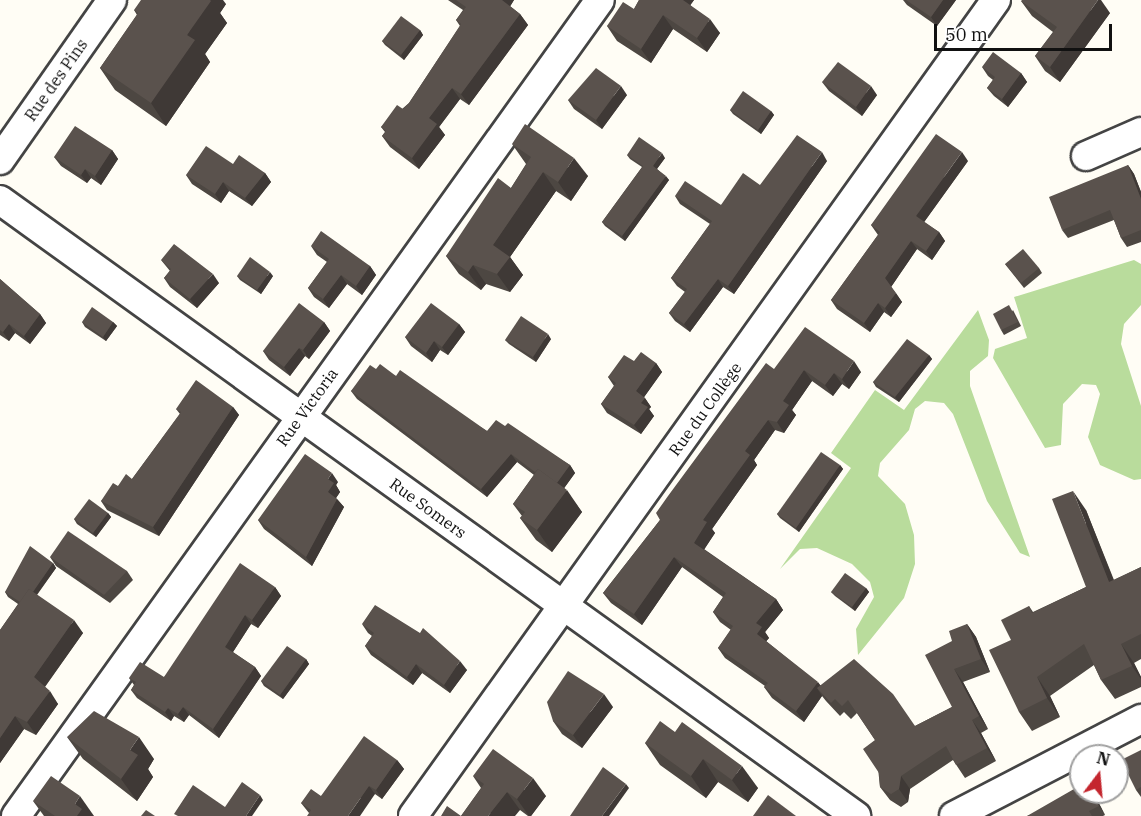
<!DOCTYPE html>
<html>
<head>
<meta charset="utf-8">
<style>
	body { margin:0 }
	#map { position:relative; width:1141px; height:816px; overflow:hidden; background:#fffdf5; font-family:"IBM Plex Serif",serif }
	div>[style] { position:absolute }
	.forest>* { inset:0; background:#b9dc9c }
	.roads { filter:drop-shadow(2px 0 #444) drop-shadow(-2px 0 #444) drop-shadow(0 2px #444) drop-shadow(0 -2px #444) }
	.minor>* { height:28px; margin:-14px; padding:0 14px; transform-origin:14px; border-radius:14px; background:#fff }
	.wall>* { inset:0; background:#4d4742 }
	.shaded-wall>* { inset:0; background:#3f3936 }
	.building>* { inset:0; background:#5a524d }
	span { translate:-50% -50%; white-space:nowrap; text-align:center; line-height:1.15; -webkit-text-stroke:6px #fff; paint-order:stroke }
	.street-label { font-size:16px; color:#111 }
	.north { position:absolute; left:1069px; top:744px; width:60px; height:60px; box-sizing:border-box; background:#fff; border:2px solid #a0a0a0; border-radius:50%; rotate:16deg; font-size:16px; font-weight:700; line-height:24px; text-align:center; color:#111 }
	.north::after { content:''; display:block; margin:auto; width:21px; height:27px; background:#c4262e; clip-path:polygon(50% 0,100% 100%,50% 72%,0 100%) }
	.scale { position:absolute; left:934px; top:24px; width:178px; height:27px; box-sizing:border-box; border:3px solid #111; border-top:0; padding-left:8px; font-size:18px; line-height:21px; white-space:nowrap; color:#111; -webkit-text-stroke:4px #fff; paint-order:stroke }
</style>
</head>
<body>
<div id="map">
	<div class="forest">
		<i style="clip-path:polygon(1134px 260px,1141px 264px,1141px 305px,1124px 324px,1121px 344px,1141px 406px,1141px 479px,1134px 480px,1100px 465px,1088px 437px,1100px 394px,1096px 385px,1082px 384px,1063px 404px,1061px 445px,1045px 448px,993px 358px,995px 349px,1027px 338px,1014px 297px)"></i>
		<i style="clip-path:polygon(978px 310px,989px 340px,988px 356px,970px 371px,970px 386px,1030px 557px,1020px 553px,987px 501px,953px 414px,944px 403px,925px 401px,915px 409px,909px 430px,880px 463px,878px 476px,905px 504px,914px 535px,915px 564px,904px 598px,858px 655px,856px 629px,874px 597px,870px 582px,852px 564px,817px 548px,800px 549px,780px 569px,851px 468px,831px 453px,875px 390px,904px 410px)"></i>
	</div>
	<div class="roads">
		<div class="minor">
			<i style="left:1086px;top:156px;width:60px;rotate:-23.6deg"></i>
			<i style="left:0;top:160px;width:195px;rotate:-55deg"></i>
			<i style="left:0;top:200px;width:1055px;rotate:35.74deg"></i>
			<i style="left:16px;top:816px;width:1003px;rotate:-54.41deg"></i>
			<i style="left:413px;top:816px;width:1003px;rotate:-54.46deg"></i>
			<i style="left:954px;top:816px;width:211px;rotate:-27.4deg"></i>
		</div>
	</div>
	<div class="wall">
		<i style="clip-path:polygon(448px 0,514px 0,510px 6px,520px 14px,528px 25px,469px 105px,460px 99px,439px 127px,445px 135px,419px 169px,390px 147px,382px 136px,385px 132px,381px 127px,409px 103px,460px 26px,456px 20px,463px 10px)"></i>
		<i style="clip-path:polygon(639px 0,694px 0,690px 5px,720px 33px,707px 52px,673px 29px,651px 63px,617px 41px,607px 26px,634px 9px)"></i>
		<i style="clip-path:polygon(903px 0,956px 0,937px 26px,907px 5px)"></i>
		<i style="clip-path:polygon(1021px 1px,1110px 13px,1060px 82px,1045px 71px,1035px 56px,1053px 32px,1032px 16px)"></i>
		<i style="clip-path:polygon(226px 4px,220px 13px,227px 23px,205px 54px,210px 62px,166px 126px,115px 90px,100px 68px,137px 15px,134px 10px)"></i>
		<i style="clip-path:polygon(420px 30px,423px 35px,404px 60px,385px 45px,382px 41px)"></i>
		<i style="clip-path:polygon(982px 67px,1021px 73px,1027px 82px,1008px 107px,994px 96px,987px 88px,993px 80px,988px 76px)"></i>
		<i style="clip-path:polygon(822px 82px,877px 95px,862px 116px,829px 91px)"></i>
		<i style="clip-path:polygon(627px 95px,602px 129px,574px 109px,568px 100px)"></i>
		<i style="clip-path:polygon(730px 110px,771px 111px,774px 115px,761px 134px,733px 114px)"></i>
		<i style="clip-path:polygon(512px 144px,588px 176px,571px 201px,556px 191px,510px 257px,523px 275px,510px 292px,486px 284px,481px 290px,459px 274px,446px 256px,511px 188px,526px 164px)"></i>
		<i style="clip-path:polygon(112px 150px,118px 159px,101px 185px,91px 178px,87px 183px,61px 166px,54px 157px)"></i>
		<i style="clip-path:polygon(627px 155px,665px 158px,657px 169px,669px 180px,625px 241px,605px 226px,602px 222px,642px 167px,630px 159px)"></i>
		<i style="clip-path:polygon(827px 161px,734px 294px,723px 287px,690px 332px,675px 321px,669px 313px,685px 292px,677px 286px,671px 278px,710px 224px,680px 204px,675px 196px,721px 205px,760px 185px)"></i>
		<i style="clip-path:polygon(968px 161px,924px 222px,939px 232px,945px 241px,932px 260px,917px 249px,891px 287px,902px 302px,891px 317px,884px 312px,870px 332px,837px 309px,831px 300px,878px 235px,871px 225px)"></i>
		<i style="clip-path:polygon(233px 164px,265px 173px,271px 182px,252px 206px,229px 191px,221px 203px,192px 184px,186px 175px)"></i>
		<i style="clip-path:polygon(1128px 165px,1134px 174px,1141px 192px,1141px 242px,1127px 247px,1121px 238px,1114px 220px,1068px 238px,1062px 230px)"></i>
		<i style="clip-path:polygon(311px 246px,370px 266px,376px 275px,362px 295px,347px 284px,329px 308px,314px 297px,308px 288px,327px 262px,317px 255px)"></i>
		<i style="clip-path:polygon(161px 260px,219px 283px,197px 308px,170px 287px,164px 278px,170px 271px)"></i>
		<i style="clip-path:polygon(1005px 264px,1039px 268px,1042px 273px,1024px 288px)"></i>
		<i style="clip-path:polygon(237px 276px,273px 276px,261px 294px,240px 280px)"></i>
		<i style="clip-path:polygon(0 279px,40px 314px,46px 323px,30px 344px,15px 333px,9px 341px,0 335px)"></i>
		<i style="clip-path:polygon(1013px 310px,1021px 326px,1004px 335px,1001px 330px)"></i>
		<i style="clip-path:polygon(82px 322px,113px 322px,117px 326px,106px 341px,85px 327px)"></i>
		<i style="clip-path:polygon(324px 322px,330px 331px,309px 359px,305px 356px,290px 376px,269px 360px,263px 351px)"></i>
		<i style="clip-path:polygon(459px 324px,465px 332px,448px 355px,440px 350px,432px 362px,411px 346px,405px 337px)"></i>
		<i style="clip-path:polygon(551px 339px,536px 362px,509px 344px,505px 340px)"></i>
		<i style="clip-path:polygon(929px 355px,932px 359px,899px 402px,876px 387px,873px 382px)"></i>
		<i style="clip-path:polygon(634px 361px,656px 363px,662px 372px,644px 397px,651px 407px,649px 409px,654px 416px,641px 434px,607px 413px,601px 404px,614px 386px,608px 377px)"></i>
		<i style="clip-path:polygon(376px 369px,396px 376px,487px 431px,505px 426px,570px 465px,575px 473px,564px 488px,582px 512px,552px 552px,536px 540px,520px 518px,522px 516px,513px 504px,534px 475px,517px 462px,487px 497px,357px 399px,351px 391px)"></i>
		<i style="clip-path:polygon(774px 369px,861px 372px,849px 389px,842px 384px,833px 396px,812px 381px,792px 410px,796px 415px,784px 433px,775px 430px,754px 460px,757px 465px,712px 529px,715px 533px,704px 549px,776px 599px,783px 610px,765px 632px,769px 638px,766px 641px,820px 685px,915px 726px,952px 707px,952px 641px,967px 624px,976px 637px,990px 672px,963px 682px,988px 729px,981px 733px,996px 761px,965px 778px,953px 760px,910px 789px,908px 802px,901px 807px,890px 800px,880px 787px,875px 740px,857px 713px,851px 719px,844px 712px,840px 716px,826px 701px,822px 696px,804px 722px,772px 698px,764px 687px,765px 686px,725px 658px,718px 648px,731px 630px,720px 622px,713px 612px,723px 597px,682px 567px,642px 625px,611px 603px,603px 593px,660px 520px)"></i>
		<i style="clip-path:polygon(233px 407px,239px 415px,159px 536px,107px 510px,101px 501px,118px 486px,132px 479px,180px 414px,176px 409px)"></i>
		<i style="clip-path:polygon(840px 465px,843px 469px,799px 532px,780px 518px,777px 514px)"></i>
		<i style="clip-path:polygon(338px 482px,336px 485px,340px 492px,336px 498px,344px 507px,312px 566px,264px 529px,258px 520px)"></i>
		<i style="clip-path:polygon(1086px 510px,1114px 580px,1141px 567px,1141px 659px,1134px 663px,1141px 677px,1141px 687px,1115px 699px,1101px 680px,1094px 665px,1050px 696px,1060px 717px,1032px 731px,1019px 712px,1011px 640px,1029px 606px,1033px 612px,1086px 587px)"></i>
		<i style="clip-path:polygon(108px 513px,111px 517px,96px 537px,77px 524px,74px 519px)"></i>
		<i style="clip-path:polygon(50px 557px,127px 571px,133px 580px,110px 603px,56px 566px)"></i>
		<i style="clip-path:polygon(53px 563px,56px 568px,37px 595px,83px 633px,45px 687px,58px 704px,36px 735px,24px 729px,0 763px,0 630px,18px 604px,8px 597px,5px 592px)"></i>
		<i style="clip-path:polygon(275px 587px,281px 596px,258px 628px,251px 624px,233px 652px,255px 667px,261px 676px,219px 738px,189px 715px,184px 722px,174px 716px,171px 721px,137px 698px,131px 690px,134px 685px,129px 678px,164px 677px)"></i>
		<i style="clip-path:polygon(866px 588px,869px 592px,855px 611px,835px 596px,831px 592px)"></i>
		<i style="clip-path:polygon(362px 624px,467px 670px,450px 693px,422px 673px,413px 685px,371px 655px,365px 646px,372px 636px,368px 633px)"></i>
		<i style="clip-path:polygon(306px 659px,309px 664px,283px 699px,264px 686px,261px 681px)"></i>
		<i style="clip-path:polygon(613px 707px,582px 748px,562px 734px,553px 721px)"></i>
		<i style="clip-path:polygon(675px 732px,758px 788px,748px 802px,718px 782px,706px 798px,660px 765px,645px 743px)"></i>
		<i style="clip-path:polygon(67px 737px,154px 759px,148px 769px,153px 777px,137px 801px,83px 759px)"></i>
		<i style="clip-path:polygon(1141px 750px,1141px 797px,1136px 790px)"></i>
		<i style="clip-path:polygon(397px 760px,404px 769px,382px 799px,375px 794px,309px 813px,301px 803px,321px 796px)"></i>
		<i style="clip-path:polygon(473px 776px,546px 796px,531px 816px,528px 816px,520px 810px,461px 816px,481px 788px)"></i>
		<i style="clip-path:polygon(1093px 792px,1105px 815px,1103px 816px,1027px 816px)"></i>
		<i style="clip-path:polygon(33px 801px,94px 816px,44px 816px)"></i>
	</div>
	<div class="shaded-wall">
		<i style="clip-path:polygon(206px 0,223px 0,226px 4px,220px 13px,227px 23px,205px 54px,210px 62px,166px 126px,151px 103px)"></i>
		<i style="clip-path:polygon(501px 0,514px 0,508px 10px)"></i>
		<i style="clip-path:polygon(680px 0,694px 0,687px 10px)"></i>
		<i style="clip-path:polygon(943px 0,956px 0,937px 26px,931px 17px)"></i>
		<i style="clip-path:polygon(1098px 0,1101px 0,1110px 13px,1060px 82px,1050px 67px)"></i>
		<i style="clip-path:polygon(520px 14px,528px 25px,469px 105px,461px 94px)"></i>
		<i style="clip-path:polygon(663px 15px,673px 29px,651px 63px,641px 49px)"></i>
		<i style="clip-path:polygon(710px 19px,720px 33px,707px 52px,697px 38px)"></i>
		<i style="clip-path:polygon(420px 30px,423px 35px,404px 60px,401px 55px)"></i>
		<i style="clip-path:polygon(1021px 73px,1027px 82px,1008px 107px,1002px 99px)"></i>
		<i style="clip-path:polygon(621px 86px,627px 95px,602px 129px,596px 120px)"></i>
		<i style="clip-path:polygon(871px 86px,877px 95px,862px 116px,856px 107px)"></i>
		<i style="clip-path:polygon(452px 88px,460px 99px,439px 127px,445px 135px,419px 169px,412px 158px,429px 118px)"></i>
		<i style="clip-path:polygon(771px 111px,774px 115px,761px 134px,758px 130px)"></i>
		<i style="clip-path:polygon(112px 150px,118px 159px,101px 185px,95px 176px)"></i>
		<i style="clip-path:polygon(822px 152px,827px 161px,734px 294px,728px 286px)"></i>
		<i style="clip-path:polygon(962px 152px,968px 161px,922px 225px,916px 216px)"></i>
		<i style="clip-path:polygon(662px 153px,665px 158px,656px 170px,653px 166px)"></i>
		<i style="clip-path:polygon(574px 158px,588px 176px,571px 201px,558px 182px)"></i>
		<i style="clip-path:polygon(1128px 165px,1134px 174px,1141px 192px,1141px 199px)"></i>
		<i style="clip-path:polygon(85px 169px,91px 178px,87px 183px,81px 175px)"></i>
		<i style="clip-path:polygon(543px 172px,556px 191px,510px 257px,523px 275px,510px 292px,497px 274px,493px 245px)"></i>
		<i style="clip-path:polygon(265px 173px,271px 182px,252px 206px,245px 198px)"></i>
		<i style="clip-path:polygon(666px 176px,669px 180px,625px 241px,622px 236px)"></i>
		<i style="clip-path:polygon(223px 182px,229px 191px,221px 203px,215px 194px)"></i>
		<i style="clip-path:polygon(939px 232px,945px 241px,932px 260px,926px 251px)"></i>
		<i style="clip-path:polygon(911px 241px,917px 249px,891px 287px,885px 278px)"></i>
		<i style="clip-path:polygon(473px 265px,486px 284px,481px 290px,468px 272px)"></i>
		<i style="clip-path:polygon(370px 266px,376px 275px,362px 295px,356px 286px)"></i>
		<i style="clip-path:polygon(270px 272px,273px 276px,261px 294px,257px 290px)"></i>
		<i style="clip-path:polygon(213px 274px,219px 283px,197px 308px,190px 299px)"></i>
		<i style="clip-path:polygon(341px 275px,347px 284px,329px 308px,323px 299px)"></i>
		<i style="clip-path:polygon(718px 279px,723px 287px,690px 332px,684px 324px)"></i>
		<i style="clip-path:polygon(896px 293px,902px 302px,891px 317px,885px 308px)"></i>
		<i style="clip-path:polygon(878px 303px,884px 312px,870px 332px,864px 323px)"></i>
		<i style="clip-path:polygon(40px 314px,46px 323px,30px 344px,24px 336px)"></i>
		<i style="clip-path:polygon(113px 322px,117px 326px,106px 341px,103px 337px)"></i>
		<i style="clip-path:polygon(324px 322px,330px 331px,309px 359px,303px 350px)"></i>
		<i style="clip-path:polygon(9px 324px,15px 333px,9px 341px,3px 332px)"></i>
		<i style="clip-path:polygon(459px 324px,465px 332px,448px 355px,442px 347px)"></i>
		<i style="clip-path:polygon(548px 334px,551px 339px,536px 362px,533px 357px)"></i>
		<i style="clip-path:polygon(434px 341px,440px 350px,432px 362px,426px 353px)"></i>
		<i style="clip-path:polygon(299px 348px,305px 356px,290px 376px,284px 367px)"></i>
		<i style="clip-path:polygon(929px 355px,932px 359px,899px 402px,895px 397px)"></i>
		<i style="clip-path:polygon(854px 361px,861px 372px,849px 389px,842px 379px)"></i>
		<i style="clip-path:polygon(656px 363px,662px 372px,642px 400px,636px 391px)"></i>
		<i style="clip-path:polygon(804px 370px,812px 381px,792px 410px,796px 415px,784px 433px,777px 422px,783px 401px)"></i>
		<i style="clip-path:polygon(834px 373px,842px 384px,833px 396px,825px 385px)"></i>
		<i style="clip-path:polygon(645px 398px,651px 407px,649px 409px,654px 416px,641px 434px,634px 425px,641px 403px)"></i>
		<i style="clip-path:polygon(233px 407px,239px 415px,159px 536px,153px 527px)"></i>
		<i style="clip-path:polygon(768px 420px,775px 430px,754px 460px,757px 465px,712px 529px,715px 533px,702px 553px,694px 543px,703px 520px,745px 451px)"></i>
		<i style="clip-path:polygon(511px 454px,517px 462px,487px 497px,481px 489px)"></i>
		<i style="clip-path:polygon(570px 465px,575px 473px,560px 494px,554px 486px)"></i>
		<i style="clip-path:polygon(840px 465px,843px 469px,799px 532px,796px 528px)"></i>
		<i style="clip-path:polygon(332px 473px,338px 482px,336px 485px,340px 492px,334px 501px,328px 492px,328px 479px)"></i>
		<i style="clip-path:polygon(567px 490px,582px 512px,552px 552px,537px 530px)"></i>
		<i style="clip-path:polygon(1073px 491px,1086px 510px,1122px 602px,1109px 582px)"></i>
		<i style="clip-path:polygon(337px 499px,344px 507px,312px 566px,306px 557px)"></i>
		<i style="clip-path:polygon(108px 513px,111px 517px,96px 537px,93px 533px)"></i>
		<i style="clip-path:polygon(674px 557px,682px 567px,642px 625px,634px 614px)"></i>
		<i style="clip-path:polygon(53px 563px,56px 568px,26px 609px,23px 605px)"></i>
		<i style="clip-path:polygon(275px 587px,281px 596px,258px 628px,252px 620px)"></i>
		<i style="clip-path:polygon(866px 588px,869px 592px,855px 611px,852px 607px)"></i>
		<i style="clip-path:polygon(776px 599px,783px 610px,765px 632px,769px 638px,764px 644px,757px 634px,756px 623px)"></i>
		<i style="clip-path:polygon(245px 615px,251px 624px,231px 655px,225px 647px)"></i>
		<i style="clip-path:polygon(74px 620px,83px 633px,43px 689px,34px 677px)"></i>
		<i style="clip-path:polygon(967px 624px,976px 637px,990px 672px,981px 659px)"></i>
		<i style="clip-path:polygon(1121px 644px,1134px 663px,1141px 677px,1141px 679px,1132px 666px)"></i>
		<i style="clip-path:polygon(306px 659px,309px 664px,283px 699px,280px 695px)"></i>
		<i style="clip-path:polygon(460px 661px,467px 670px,450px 693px,444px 685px)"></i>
		<i style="clip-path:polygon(416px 664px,422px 673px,413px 685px,407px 677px)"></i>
		<i style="clip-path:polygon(255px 667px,261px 676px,219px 738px,213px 729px)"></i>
		<i style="clip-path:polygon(954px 669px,963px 682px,988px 729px,979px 716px)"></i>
		<i style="clip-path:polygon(1037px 677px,1050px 696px,1060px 717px,1047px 698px)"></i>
		<i style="clip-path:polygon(818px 682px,825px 692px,817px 688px,822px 696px,804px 722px,796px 711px)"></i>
		<i style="clip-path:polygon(50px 691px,58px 704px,36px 735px,27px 722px)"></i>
		<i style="clip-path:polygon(604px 694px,613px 707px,582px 748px,573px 735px)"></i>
		<i style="clip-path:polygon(183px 707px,189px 715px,184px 722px,178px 714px)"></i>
		<i style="clip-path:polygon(168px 708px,174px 716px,171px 721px,165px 712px)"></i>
		<i style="clip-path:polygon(15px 716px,24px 729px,0 763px,0 738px)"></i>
		<i style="clip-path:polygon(972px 720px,981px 733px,996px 761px,987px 748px)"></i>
		<i style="clip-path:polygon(139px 737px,154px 759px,148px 769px,153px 777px,137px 801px,121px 779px,130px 750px)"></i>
		<i style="clip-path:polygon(703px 759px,718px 782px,706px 798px,691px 776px)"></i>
		<i style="clip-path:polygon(397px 760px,404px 769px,382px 799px,376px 790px)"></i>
		<i style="clip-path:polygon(742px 766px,758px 788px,748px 802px,732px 780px)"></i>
		<i style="clip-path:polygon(901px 776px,910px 789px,908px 802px,899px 789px)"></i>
		<i style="clip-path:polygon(533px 778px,546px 796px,531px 816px,529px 816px,517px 799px)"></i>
		<i style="clip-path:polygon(626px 784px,629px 788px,609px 816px,602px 816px)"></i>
		<i style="clip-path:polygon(369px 786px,375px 794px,360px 816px,348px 816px)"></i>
		<i style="clip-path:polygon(507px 792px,520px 810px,515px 816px,488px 816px)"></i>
		<i style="clip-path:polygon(1091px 792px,1093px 792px,1105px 815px,1099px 806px)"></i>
		<i style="clip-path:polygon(260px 795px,263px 800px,252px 816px,246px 816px)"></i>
		<i style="clip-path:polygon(80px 796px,94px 816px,77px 816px,75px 804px)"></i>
	</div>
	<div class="building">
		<i style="clip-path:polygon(141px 0,210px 0,211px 1px,187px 35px,195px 40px,151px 103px,100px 68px,138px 13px,134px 10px)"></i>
		<i style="clip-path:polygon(456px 0,502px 0,520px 14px,461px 94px,452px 88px,429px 118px,437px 124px,412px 158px,382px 136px,386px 131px,381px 127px,397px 105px,403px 109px,409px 103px,461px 24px,456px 20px,466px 7px)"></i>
		<i style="clip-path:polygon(639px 0,683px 0,710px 19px,697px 38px,663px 15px,641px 49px,607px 26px,623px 2px,634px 9px)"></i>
		<i style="clip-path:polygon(906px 0,943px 0,931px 17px)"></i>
		<i style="clip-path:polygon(1022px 0,1098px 0,1050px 67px,1035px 56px,1057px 27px,1021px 1px)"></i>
		<i style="clip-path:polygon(401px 16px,420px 30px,401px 55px,382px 41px)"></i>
		<i style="clip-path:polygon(993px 52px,1021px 73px,1002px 99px,987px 88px,995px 77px,982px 67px)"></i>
		<i style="clip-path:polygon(838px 62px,871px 86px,856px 107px,822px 82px)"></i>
		<i style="clip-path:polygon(596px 68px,621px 86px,596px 120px,568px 100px)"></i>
		<i style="clip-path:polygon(743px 91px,771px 111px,758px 130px,730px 110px)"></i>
		<i style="clip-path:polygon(525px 124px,574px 158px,558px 182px,543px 172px,493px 245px,510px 257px,497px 274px,473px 265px,468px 272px,446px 256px,498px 178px,511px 188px,531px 157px,512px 144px)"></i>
		<i style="clip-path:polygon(75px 126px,112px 150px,95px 176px,85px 169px,81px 175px,54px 157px)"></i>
		<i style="clip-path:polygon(936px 134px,962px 152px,916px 216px,939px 232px,926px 251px,911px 241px,885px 278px,896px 293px,885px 308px,878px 303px,864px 323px,831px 300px,880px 232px,871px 225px)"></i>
		<i style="clip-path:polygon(797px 135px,822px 152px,728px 286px,718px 279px,684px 324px,669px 313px,687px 289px,671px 278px,712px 221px,675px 196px,685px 181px,721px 205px,743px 173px,760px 185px)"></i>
		<i style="clip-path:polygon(639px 137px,662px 153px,653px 166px,666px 176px,622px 236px,602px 222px,643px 166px,627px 155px)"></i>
		<i style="clip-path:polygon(206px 146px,233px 164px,239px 155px,265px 173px,245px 198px,223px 182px,215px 194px,186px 175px)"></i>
		<i style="clip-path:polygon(1128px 165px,1141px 199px,1141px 230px,1121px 238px,1110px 210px,1062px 230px,1049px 197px)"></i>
		<i style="clip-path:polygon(321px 231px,370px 266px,356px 286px,341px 275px,323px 299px,308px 288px,329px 259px,311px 246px)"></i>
		<i style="clip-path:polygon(174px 244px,213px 274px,190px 299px,164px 278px,171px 269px,161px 260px)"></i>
		<i style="clip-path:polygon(1023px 249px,1039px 268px,1021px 283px,1005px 264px)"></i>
		<i style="clip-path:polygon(250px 257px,270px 272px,257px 290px,237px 276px)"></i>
		<i style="clip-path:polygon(0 279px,40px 314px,24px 336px,9px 324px,3px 332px,0 330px)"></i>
		<i style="clip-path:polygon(299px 303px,324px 322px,303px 350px,299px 348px,284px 367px,263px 351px)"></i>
		<i style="clip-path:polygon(431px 303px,459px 324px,442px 347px,434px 341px,426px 353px,405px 337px)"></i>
		<i style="clip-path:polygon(1009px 305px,1018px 322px,1001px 330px,993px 314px)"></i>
		<i style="clip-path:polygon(92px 307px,113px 322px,103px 337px,82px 322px)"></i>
		<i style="clip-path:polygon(521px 316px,548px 334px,533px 357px,505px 340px)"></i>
		<i style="clip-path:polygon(805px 327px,854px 361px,842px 379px,834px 373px,825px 385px,804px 370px,783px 401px,789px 405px,777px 422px,768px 420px,745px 451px,750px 455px,703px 520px,707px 522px,694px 543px,776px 599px,756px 623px,762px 627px,757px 634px,818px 682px,796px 711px,764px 687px,768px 683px,718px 648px,733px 626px,713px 612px,726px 593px,674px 557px,634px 614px,603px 593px,660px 520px,656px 513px,668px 496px,766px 363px,774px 369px)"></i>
		<i style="clip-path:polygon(907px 339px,929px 355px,895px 397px,873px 382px)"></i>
		<i style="clip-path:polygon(641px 352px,656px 363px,636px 391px,645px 398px,641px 403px,648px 407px,634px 425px,601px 404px,616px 383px,608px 377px,624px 355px,634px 361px)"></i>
		<i style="clip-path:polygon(380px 364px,396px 376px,400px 370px,487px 431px,496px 420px,505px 426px,508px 423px,570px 465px,557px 483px,538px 469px,535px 472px,511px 454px,481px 489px,351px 391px,370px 365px,376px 369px)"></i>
		<i style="clip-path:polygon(196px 380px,233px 407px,153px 527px,101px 501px,113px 483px,118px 486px,126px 474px,132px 479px,181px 412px,176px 409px)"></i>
		<i style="clip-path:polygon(821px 452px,840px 465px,796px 528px,777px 514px)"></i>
		<i style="clip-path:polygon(305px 454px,332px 473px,328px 479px,334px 483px,328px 492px,337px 499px,306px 557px,258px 520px)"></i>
		<i style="clip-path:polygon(538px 469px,567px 490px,537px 530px,520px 518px,525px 512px,513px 504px)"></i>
		<i style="clip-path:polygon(1073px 491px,1109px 582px,1141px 567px,1141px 634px,1121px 644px,1132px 666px,1101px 680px,1084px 644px,1037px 677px,1047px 698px,1019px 712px,989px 650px,1011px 640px,1001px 620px,1029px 606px,1032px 613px,1086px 587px,1052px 499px)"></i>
		<i style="clip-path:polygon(89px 499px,108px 513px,93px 533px,74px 519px)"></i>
		<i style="clip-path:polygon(68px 531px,127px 571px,104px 595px,50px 557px)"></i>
		<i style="clip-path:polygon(30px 546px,53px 563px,33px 592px,29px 589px,20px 602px,5px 592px)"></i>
		<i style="clip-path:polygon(240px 563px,275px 587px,252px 620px,245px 615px,225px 647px,255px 667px,213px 729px,183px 707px,178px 714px,168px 708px,165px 712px,131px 690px,136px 682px,129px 678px,140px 662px,164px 677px)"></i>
		<i style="clip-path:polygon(845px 573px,866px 588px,852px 607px,831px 592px)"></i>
		<i style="clip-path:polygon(29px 589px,74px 620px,34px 677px,50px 691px,27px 722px,15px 716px,0 738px,0 630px)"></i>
		<i style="clip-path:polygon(375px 605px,420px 633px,423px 628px,460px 661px,444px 685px,416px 664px,407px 677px,365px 646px,374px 633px,362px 624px)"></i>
		<i style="clip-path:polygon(967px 624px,981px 659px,954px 669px,979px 716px,972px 720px,987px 748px,956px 765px,946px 746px,901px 776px,899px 789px,891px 794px,880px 787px,879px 773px,863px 749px,875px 740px,848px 700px,842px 706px,835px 699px,831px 703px,817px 688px,854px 659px,893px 694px,915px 726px,952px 707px,925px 655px,952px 641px,949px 631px)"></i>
		<i style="clip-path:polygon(287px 646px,306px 659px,280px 695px,261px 681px)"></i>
		<i style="clip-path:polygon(568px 671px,604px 694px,573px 735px,553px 721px,547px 702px)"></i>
		<i style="clip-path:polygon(94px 711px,139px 737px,130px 750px,138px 755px,121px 779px,67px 737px)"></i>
		<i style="clip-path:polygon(660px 721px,675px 732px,682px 722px,742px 766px,732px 780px,703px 759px,691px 776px,645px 743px)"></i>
		<i style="clip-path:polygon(364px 736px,397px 760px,376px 790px,369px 786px,348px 816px,307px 816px,311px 810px,301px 803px,311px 789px,321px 796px)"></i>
		<i style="clip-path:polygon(493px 749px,533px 778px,517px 799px,507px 792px,488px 816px,441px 816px,447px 806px,461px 816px,484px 784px,473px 776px)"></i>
		<i style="clip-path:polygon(1141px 750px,1141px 787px,1136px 790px,1121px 760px)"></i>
		<i style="clip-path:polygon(603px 767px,626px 784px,602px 816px,570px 816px)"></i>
		<i style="clip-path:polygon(51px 776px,80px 796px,75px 804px,82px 809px,77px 816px,55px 816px,33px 801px)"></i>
		<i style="clip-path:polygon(242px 782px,260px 795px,246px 816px,178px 816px,174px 814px,193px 785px,225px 807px)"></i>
		<i style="clip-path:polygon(1081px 785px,1081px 792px,1091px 792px,1099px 806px,1089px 811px,1092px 816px,1027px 816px)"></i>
		<i style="clip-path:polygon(768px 795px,796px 816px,753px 816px)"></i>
		<i style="clip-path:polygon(146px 810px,155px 816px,141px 816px)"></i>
	</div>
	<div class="street-label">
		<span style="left:56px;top:80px;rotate:-55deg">Rue des Pins</span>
		<span style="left:307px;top:407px;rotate:-54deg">Rue Victoria</span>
		<span style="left:705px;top:409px;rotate:-54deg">Rue du Collège</span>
		<span style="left:428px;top:508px;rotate:36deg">Rue Somers</span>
	</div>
	<div class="north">N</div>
	<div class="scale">50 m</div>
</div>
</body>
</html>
